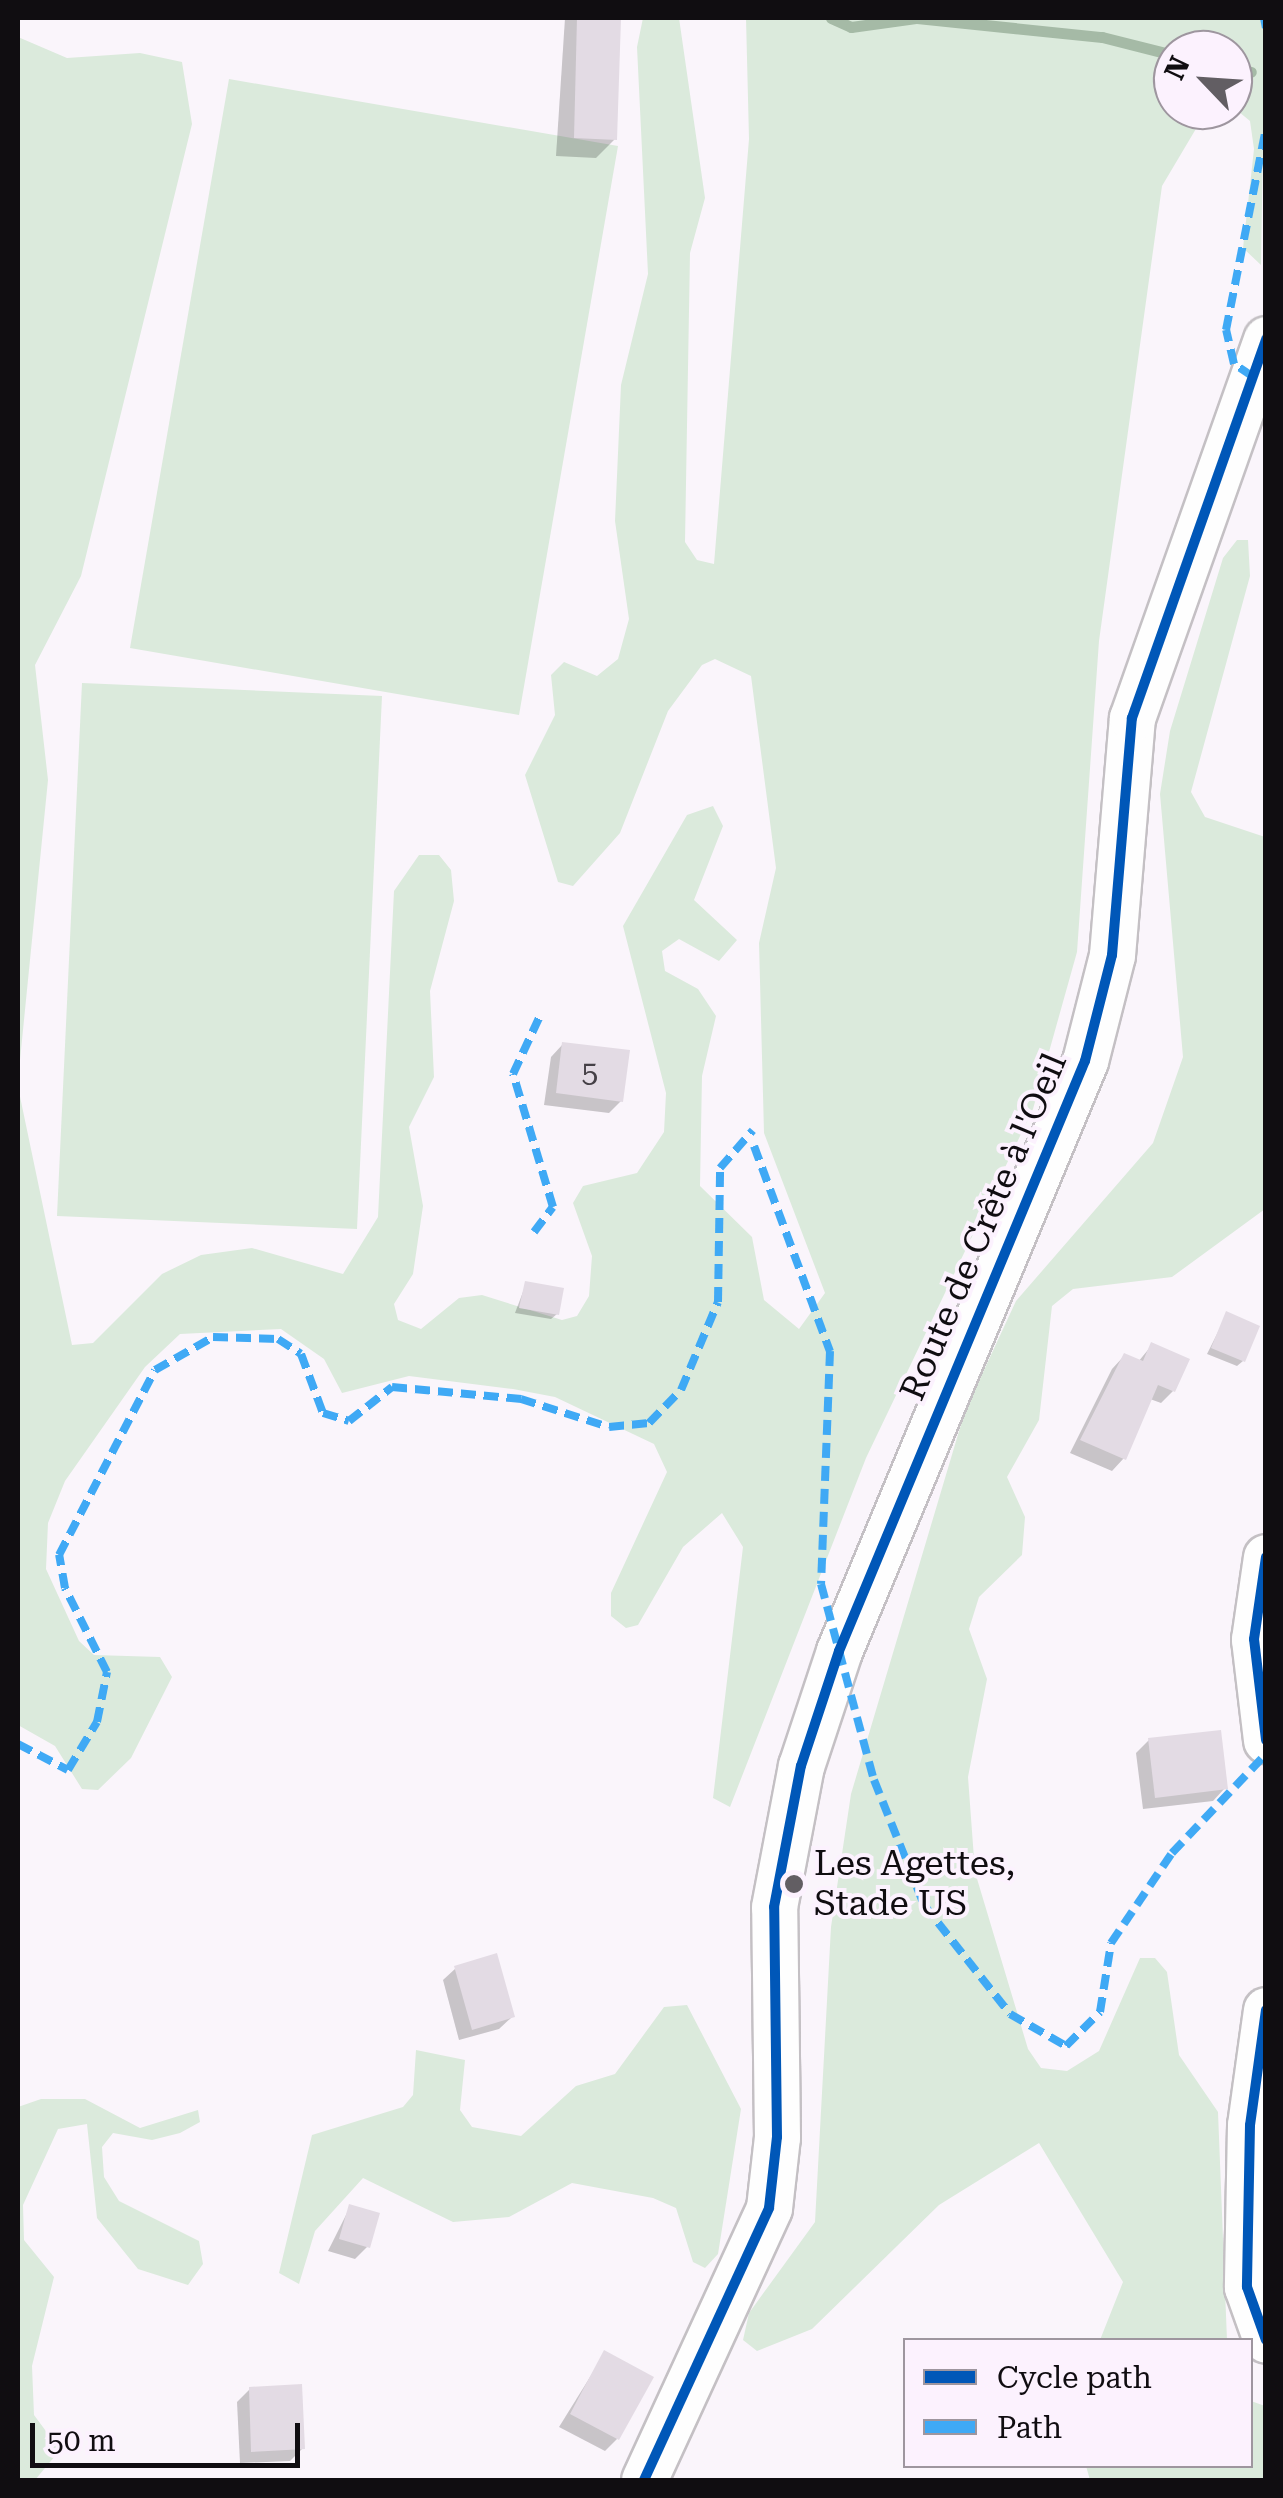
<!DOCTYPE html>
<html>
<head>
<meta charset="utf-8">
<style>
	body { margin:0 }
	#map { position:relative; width:1283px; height:2498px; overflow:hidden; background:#faf5fb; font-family:"Roboto Serif",serif }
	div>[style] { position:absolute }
	.green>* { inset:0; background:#dbeadc }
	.shadow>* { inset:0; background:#0003 }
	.stream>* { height:11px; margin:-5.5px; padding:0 5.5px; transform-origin:5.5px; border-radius:5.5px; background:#a5baa6 }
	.building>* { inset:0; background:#e3dbe4 }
	.roads { filter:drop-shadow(2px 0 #c4c0c4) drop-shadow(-2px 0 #c4c0c4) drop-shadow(0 2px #c4c0c4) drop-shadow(0 -2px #c4c0c4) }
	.minor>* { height:45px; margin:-22.5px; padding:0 22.5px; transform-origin:22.5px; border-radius:22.5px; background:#fefefe }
	.quiet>* { height:8px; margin-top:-4px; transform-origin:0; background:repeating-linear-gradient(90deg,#3fa9f5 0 15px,transparent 0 23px) }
	.cycleway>* { height:10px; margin:-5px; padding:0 5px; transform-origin:5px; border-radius:5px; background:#0057b8 }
	.dots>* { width:28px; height:28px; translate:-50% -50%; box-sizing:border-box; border:5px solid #fcf2fe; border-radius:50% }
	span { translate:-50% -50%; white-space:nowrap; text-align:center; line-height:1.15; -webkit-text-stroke:8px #fcf2fe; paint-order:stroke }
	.number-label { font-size:30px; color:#454046 }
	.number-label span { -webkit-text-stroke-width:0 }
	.street-label { font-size:35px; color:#100d11 }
	.poi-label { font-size:35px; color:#100d11 }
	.left { translate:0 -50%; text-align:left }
	.frame { position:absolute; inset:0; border:20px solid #100d11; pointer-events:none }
	.legend { position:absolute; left:903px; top:2338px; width:350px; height:130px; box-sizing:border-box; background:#fcf2fe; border:2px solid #9e969f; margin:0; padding:12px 18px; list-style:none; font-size:30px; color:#100d11 }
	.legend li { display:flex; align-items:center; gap:20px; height:50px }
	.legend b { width:50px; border:2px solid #9e969f }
	.north { position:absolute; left:1153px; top:30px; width:100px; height:100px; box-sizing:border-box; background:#fcf2fe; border:2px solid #9e969f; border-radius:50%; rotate:295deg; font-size:28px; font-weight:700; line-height:40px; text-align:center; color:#100d11 }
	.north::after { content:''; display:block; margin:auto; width:35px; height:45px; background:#625e63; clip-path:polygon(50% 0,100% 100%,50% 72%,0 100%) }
	.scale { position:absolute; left:30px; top:2423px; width:270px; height:45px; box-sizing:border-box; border:5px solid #100d11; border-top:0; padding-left:12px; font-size:30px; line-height:35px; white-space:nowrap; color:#100d11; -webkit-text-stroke:8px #fcf2fe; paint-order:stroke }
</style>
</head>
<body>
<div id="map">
	<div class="green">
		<i style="clip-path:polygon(679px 18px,705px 198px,690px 253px,685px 542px,697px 560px,714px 564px,749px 139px,746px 18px,1265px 18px,1261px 265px,1243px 248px,1254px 149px,1250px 121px,1233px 107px,1233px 50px,1173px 50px,1173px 110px,1222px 110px,1200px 122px,1162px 186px,1099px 641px,1077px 952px,1033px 1109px,866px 1458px,730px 1807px,713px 1798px,743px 1547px,722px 1513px,683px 1547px,638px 1625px,626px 1628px,611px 1616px,611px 1593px,667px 1472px,654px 1444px,555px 1397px,513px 1389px,409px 1376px,342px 1393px,324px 1359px,281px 1329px,180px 1334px,145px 1367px,65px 1481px,48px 1523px,46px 1569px,79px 1641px,94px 1655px,160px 1657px,172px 1677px,131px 1758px,98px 1790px,82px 1789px,55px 1746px,18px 1725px,18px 1087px,72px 1345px,93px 1343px,162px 1274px,201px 1255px,252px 1248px,343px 1274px,378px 1217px,394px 891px,419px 855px,439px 855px,451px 870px,454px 901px,430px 991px,434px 1077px,409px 1127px,423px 1206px,413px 1274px,394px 1304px,398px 1320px,421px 1329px,459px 1298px,482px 1295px,562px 1320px,577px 1316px,589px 1296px,592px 1256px,573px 1203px,583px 1186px,637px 1173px,664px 1132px,666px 1093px,623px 926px,687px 815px,713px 806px,723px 826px,694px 900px,737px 940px,719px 961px,679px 939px,662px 951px,665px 971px,698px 989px,716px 1016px,702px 1076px,700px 1186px,752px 1237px,764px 1300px,799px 1329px,825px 1293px,764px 1133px,759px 943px,776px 868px,751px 676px,715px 659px,702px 665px,668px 711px,620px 833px,573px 886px,558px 882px,525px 775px,555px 715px,551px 675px,564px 662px,597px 676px,618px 659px,629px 619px,615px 521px,621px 385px,648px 274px,637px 47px,643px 18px)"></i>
		<i style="clip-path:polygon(18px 37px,67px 58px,140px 53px,182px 62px,192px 124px,81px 576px,35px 665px,48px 780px,18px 1080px)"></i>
		<i style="clip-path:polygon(229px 79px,618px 146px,519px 715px,130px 648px)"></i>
		<i style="clip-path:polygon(1237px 540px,1248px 540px,1250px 576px,1191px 792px,1205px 817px,1265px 837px,1265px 1209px,1172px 1277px,1073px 1289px,1052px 1306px,1039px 1420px,1007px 1477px,1025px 1517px,1022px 1555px,979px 1597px,969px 1629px,987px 1679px,968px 1777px,975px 1872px,1028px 2049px,1041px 2068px,1067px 2071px,1099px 2051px,1140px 1958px,1155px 1958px,1167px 1972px,1179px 2055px,1218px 2112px,1227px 2340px,1100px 2340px,1123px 2282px,1039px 2143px,939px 2205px,812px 2329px,757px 2351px,743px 2340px,749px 2313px,815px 2222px,831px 1927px,851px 1794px,965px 1411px,1016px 1301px,1153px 1143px,1183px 1057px,1160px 794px,1170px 731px,1223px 558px)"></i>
		<i style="clip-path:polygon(82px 683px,382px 696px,357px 1229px,57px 1216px)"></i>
		<i style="clip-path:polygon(687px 2005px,741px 2109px,718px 2254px,705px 2268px,693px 2262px,676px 2208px,653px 2198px,572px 2183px,509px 2217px,453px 2222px,363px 2178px,315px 2231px,299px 2284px,279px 2273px,312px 2135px,403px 2107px,413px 2095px,416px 2050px,465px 2060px,460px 2110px,472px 2127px,521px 2136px,576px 2086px,615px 2074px,664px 2007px)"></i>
		<i style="clip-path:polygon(41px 2099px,85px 2099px,140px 2128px,198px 2110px,200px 2122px,180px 2133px,152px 2140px,113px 2133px,102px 2147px,104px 2177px,119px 2201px,199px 2241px,203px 2264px,188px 2285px,138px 2269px,97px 2218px,87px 2124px,58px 2129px,23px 2205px,24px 2240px,54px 2277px,32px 2366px,34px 2415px,60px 2450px,35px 2480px,18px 2480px,18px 2107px)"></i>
		<i style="clip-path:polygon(1251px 2401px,1265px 2406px,1265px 2480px,1090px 2480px,1086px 2466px,1250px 2466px)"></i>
	</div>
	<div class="shadow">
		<i style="clip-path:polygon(565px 18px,618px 18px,615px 139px,596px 158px,556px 156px)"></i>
		<i style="clip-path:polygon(563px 1044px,621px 1101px,609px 1113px,544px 1105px,551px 1057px)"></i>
		<i style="clip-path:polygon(526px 1284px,557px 1314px,551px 1319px,515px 1313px)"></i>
		<i style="clip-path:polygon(1227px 1314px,1243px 1361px,1237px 1366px,1207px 1354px)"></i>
		<i style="clip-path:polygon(1152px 1345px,1173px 1391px,1161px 1403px,1150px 1399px,1124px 1458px,1112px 1471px,1070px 1453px,1112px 1369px,1124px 1356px,1138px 1362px)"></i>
		<i style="clip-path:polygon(1149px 1740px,1225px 1788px,1213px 1801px,1143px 1809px,1136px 1753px)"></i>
		<i style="clip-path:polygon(456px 1968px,512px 2017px,499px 2029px,459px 2040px,443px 1980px)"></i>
		<i style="clip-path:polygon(350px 2207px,368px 2246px,355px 2259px,328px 2251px)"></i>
		<i style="clip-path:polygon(605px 2353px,617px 2439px,605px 2451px,559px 2427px)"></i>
		<i style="clip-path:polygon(250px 2389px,303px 2448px,290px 2461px,240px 2463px,237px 2402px)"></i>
	</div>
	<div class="stream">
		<i style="left:831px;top:18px;width:22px;rotate:24deg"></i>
		<i style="left:851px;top:27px;width:67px;rotate:-7.8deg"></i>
		<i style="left:917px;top:18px;width:186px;rotate:5.9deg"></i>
		<i style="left:1102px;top:37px;width:73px;rotate:14.2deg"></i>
		<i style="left:1233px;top:69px;width:18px;rotate:9deg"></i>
	</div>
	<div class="building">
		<i style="clip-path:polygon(577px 18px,621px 18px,617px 140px,574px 138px)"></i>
		<i style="clip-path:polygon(562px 1042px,630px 1050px,623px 1102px,556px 1093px)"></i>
		<i style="clip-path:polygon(525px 1281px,564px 1288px,559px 1315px,519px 1308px)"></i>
		<i style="clip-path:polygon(1226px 1311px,1260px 1326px,1245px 1362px,1211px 1348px)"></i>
		<i style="clip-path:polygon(1151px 1342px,1190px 1359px,1175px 1392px,1158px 1385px,1126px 1460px,1080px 1440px,1124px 1353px,1143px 1361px)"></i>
		<i style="clip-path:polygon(1221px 1730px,1228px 1789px,1155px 1798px,1148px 1738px)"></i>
		<i style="clip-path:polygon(497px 1953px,515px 2017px,472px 2030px,454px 1966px)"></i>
		<i style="clip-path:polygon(349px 2204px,380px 2213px,370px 2248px,339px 2239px)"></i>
		<i style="clip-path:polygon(604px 2350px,654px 2377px,619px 2440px,570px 2414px)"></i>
		<i style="clip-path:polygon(302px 2384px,305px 2449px,251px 2452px,249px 2387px)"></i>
	</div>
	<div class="roads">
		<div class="minor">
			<i style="left:1266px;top:1557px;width:83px;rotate:98.3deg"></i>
			<i style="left:1254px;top:1639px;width:102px;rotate:83.2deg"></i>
			<i style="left:1266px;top:2010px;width:116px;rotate:97.9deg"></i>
			<i style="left:1250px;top:2125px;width:162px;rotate:91.1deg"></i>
			<i style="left:1247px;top:2287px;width:56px;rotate:70.3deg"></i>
			<i style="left:644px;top:2480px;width:299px;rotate:-65.3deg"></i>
			<i style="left:769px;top:2208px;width:71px;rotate:-83.6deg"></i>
			<i style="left:777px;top:2137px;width:230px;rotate:-90.7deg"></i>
			<i style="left:774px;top:1907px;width:144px;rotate:-79.2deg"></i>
			<i style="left:801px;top:1766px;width:121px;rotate:-71.7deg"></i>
			<i style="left:839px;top:1651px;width:639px;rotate:-67.37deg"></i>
			<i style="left:1085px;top:1061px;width:109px;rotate:-75.7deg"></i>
			<i style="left:1112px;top:955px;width:238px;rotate:-85.2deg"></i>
			<i style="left:1132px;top:718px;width:402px;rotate:-70.5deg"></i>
		</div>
	</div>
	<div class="quiet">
		<i style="left:1264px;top:18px;width:10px;rotate:79deg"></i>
		<i style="left:1252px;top:376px;width:22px;rotate:-146deg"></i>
		<i style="left:1234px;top:364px;width:35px;rotate:-103deg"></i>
		<i style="left:1226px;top:330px;width:206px;rotate:-78.8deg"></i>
		<i style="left:754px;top:1146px;width:219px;rotate:69.7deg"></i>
		<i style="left:830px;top:1351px;width:233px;rotate:92.2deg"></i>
		<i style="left:821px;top:1584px;width:203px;rotate:74.9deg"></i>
		<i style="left:874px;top:1780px;width:135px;rotate:68.2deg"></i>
		<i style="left:924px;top:1905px;width:139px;rotate:51.7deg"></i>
		<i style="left:1010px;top:2014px;width:64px;rotate:29.7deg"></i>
		<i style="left:1066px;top:2046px;width:48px;rotate:-45deg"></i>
		<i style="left:1100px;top:2012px;width:70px;rotate:-80.9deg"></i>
		<i style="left:1111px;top:1943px;width:109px;rotate:-55.9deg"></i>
		<i style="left:1172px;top:1853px;width:137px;rotate:-46.5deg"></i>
		<i style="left:534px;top:1232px;width:31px;rotate:-53deg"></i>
		<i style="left:553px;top:1207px;width:139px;rotate:-106.7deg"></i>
		<i style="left:513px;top:1074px;width:62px;rotate:-65.1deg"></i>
		<i style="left:18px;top:1744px;width:56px;rotate:27.5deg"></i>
		<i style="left:68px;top:1770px;width:56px;rotate:-58.9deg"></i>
		<i style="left:97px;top:1722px;width:51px;rotate:-78.7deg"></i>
		<i style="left:107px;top:1672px;width:94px;rotate:-116.6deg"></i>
		<i style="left:65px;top:1588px;width:34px;rotate:-100deg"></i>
		<i style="left:59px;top:1555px;width:208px;rotate:-62.6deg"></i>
		<i style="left:155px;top:1370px;width:67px;rotate:-29.6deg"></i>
		<i style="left:213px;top:1337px;width:65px;rotate:1.8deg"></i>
		<i style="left:278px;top:1339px;width:27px;rotate:33deg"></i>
		<i style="left:301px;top:1354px;width:63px;rotate:69.6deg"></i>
		<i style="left:323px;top:1413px;width:27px;rotate:17deg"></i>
		<i style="left:349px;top:1421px;width:55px;rotate:-38.3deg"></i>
		<i style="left:392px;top:1387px;width:130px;rotate:5.3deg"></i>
		<i style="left:521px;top:1399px;width:92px;rotate:17.7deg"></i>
		<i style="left:609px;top:1427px;width:40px;rotate:-5.7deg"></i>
		<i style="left:649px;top:1423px;width:46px;rotate:-45.9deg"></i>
		<i style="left:681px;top:1390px;width:95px;rotate:-67.2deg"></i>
		<i style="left:718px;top:1302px;width:134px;rotate:-89.1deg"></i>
		<i style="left:720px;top:1168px;width:50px;rotate:-49deg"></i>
	</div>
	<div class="cycleway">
		<i style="left:1266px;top:1557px;width:83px;rotate:98.3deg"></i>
		<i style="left:1254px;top:1639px;width:102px;rotate:83.2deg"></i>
		<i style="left:1266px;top:2010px;width:116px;rotate:97.9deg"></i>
		<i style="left:1250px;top:2125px;width:162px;rotate:91.1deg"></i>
		<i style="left:1247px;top:2287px;width:56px;rotate:70.3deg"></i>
		<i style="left:644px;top:2480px;width:299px;rotate:-65.3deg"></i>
		<i style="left:769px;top:2208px;width:71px;rotate:-83.6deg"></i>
		<i style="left:777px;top:2137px;width:230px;rotate:-90.7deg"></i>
		<i style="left:774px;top:1907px;width:144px;rotate:-79.2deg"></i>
		<i style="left:801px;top:1766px;width:121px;rotate:-71.7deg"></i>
		<i style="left:839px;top:1651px;width:639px;rotate:-67.37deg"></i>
		<i style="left:1085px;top:1061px;width:109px;rotate:-75.7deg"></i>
		<i style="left:1112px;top:955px;width:238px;rotate:-85.2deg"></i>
		<i style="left:1132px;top:718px;width:402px;rotate:-70.5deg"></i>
	</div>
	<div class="dots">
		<i style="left:794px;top:1884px;background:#625e63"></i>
	</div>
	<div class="number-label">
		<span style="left:590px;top:1072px">5</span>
	</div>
	<div class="street-label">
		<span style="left:984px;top:1227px;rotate:-67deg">Route de Crête à l'Oeil</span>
	</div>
	<div class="poi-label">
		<span class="left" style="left:814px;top:1884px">Les Agettes,<br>Stade US</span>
	</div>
	<div class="frame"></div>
	<ul class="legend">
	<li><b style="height:12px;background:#0057b8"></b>Cycle path</li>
	<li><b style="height:12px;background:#3fa9f5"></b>Path</li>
	</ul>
	<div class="north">N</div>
	<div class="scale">50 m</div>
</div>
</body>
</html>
